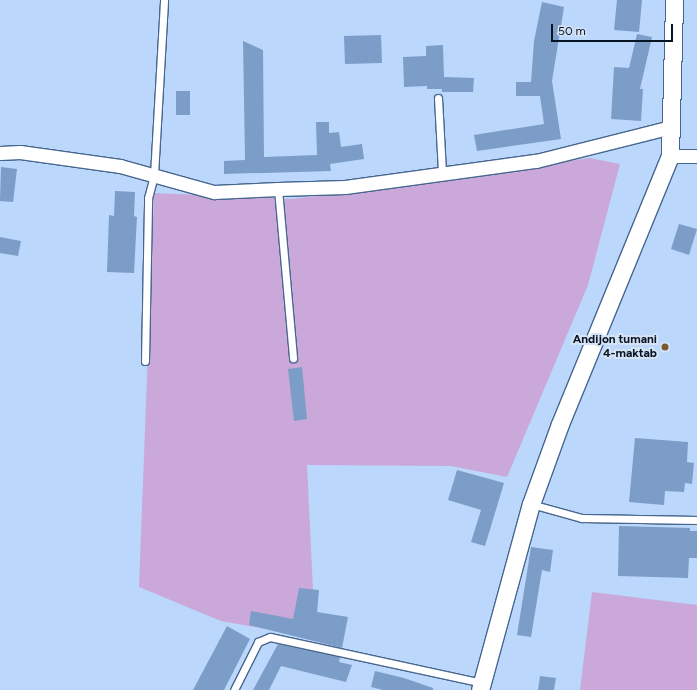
<!DOCTYPE html>
<html>
<head>
<meta charset="utf-8">
<style>
	body { margin:0 }
	#map { position:relative; width:697px; height:690px; overflow:hidden; background:#bbd7fc; font-family:Figtree,sans-serif }
	div>[style] { position:absolute }
	.green>* { inset:0; background:#caa8da }
	.building>* { inset:0; background:#7c9dc8 }
	.roads { filter:drop-shadow(1px 0 #47668e) drop-shadow(-1px 0 #47668e) drop-shadow(0 1px #47668e) drop-shadow(0 -1px #47668e) }
	.service>* { height:7px; margin:-3.5px; padding:0 3.5px; transform-origin:3.5px; border-radius:3.5px; background:#fff }
	.minor>* { height:13px; margin:-6.5px; padding:0 6.5px; transform-origin:6.5px; border-radius:6.5px; background:#fff }
	.tertiary>* { height:17px; margin:-8.5px; padding:0 8.5px; transform-origin:8.5px; border-radius:8.5px; background:#fff }
	.dots>* { width:11px; height:11px; translate:-50% -50%; box-sizing:border-box; border:2px solid #d5e3f5; border-radius:50% }
	span { translate:-50% -50%; white-space:nowrap; text-align:center; line-height:1.15; -webkit-text-stroke:4px #d5e3f5; paint-order:stroke }
	.poi-label { font-size:12px; color:#071423; font-weight:700 }
	.right { translate:-100% -50%; text-align:right }
	.scale { position:absolute; left:551px; top:24px; width:122px; height:18px; box-sizing:border-box; border:2px solid #071423; border-top:0; padding-left:5px; font-size:12px; line-height:14px; white-space:nowrap; color:#071423; -webkit-text-stroke:3px #d5e3f5; paint-order:stroke }
</style>
</head>
<body>
<div id="map">
	<div class="green">
		<i style="clip-path:polygon(590px 158px,620px 164px,588px 285px,507px 477px,451px 466px,307px 465px,313px 590px,311px 637px,221px 621px,139px 587px,154px 193px,293px 199px)"></i>
		<i style="clip-path:polygon(592px 592px,697px 605px,697px 690px,580px 690px)"></i>
	</div>
	<div class="building">
		<i style="clip-path:polygon(617px 0,642px 0,639px 32px,614px 30px)"></i>
		<i style="clip-path:polygon(542px 2px,564px 7px,552px 81px,561px 139px,477px 151px,474px 135px,544px 124px,540px 96px,516px 96px,516px 82px,531px 82px,534px 41px)"></i>
		<i style="clip-path:polygon(637px 34px,652px 37px,640px 89px,643px 89px,641px 121px,611px 119px,614px 67px,629px 68px)"></i>
		<i style="clip-path:polygon(381px 35px,382px 63px,345px 64px,344px 36px)"></i>
		<i style="clip-path:polygon(243px 41px,263px 50px,264px 157px,317px 155px,316px 122px,329px 122px,329px 133px,339px 132px,341px 147px,362px 144px,364px 159px,330px 164px,331px 171px,224px 174px,224px 161px,245px 160px)"></i>
		<i style="clip-path:polygon(443px 45px,444px 77px,474px 78px,473px 92px,442px 92px,442px 89px,427px 89px,427px 86px,404px 87px,403px 57px,426px 56px,426px 46px)"></i>
		<i style="clip-path:polygon(176px 91px,190px 91px,190px 115px,176px 115px)"></i>
		<i style="clip-path:polygon(1px 167px,17px 169px,13px 202px,0 201px)"></i>
		<i style="clip-path:polygon(115px 191px,135px 192px,134px 216px,137px 217px,134px 273px,107px 272px,109px 215px,114px 216px)"></i>
		<i style="clip-path:polygon(679px 224px,697px 229px,689px 255px,671px 249px)"></i>
		<i style="clip-path:polygon(0 237px,21px 241px,18px 256px,0 253px)"></i>
		<i style="clip-path:polygon(302px 367px,307px 419px,294px 421px,288px 369px)"></i>
		<i style="clip-path:polygon(635px 438px,688px 442px,687px 462px,694px 463px,692px 484px,685px 483px,684px 492px,665px 491px,664px 505px,629px 502px)"></i>
		<i style="clip-path:polygon(457px 470px,504px 483px,485px 546px,471px 542px,481px 510px,448px 500px)"></i>
		<i style="clip-path:polygon(619px 526px,690px 528px,690px 531px,697px 531px,697px 558px,689px 558px,688px 578px,618px 576px)"></i>
		<i style="clip-path:polygon(531px 547px,553px 550px,550px 572px,542px 570px,531px 637px,517px 635px)"></i>
		<i style="clip-path:polygon(299px 588px,319px 590px,317px 612px,348px 617px,342px 648px,249px 625px,251px 611px,293px 619px)"></i>
		<i style="clip-path:polygon(227px 626px,250px 639px,224px 690px,193px 690px)"></i>
		<i style="clip-path:polygon(278px 644px,340px 657px,339px 662px,352px 665px,346px 682px,281px 666px,269px 690px,253px 690px)"></i>
		<i style="clip-path:polygon(375px 671px,404px 678px,433px 688px,433px 690px,383px 690px,371px 687px)"></i>
		<i style="clip-path:polygon(540px 676px,556px 678px,554px 690px,538px 690px)"></i>
	</div>
	<div class="roads">
		<div class="service">
			<i style="left:438px;top:98px;width:75px;rotate:86.9deg"></i>
			<i style="left:278px;top:189px;width:170px;rotate:84.9deg"></i>
			<i style="left:145px;top:361px;width:163px;rotate:-88.9deg"></i>
			<i style="left:148px;top:198px;width:24px;rotate:-75deg"></i>
			<i style="left:154px;top:175px;width:175px;rotate:-86.7deg"></i>
			<i style="left:531px;top:504px;width:53px;rotate:15.4deg"></i>
			<i style="left:582px;top:518px;width:115px;rotate:1deg"></i>
			<i style="left:234px;top:690px;width:54px;rotate:-63.4deg"></i>
			<i style="left:258px;top:642px;width:13px;rotate:-23deg"></i>
			<i style="left:270px;top:637px;width:217px;rotate:12.2deg"></i>
		</div>
		<div class="minor">
			<i style="left:0;top:153px;width:20px;rotate:-3deg"></i>
			<i style="left:20px;top:152px;width:101px;rotate:8deg"></i>
			<i style="left:120px;top:166px;width:98px;rotate:15.5deg"></i>
			<i style="left:214px;top:192px;width:64px;rotate:-2.7deg"></i>
			<i style="left:278px;top:189px;width:67px;rotate:-1.7deg"></i>
			<i style="left:345px;top:187px;width:193px;rotate:-7.8deg"></i>
			<i style="left:536px;top:161px;width:139px;rotate:-14.1deg"></i>
			<i style="left:670px;top:156px;width:27px"></i>
		</div>
		<div class="tertiary">
			<i style="left:480px;top:690px;width:193px;rotate:-74.7deg"></i>
			<i style="left:531px;top:504px;width:85px;rotate:-70.1deg"></i>
			<i style="left:560px;top:424px;width:290px;rotate:-67.7deg"></i>
			<i style="left:670px;top:156px;width:156px;rotate:-88.5deg"></i>
		</div>
	</div>
	<div class="dots">
		<i style="left:665px;top:347px;background:#785a2e"></i>
	</div>
	<div class="poi-label">
		<span class="right" style="left:657px;top:347px">Andijon tumani<br>4-maktab</span>
	</div>
	<div class="scale">50 m</div>
</div>
</body>
</html>
